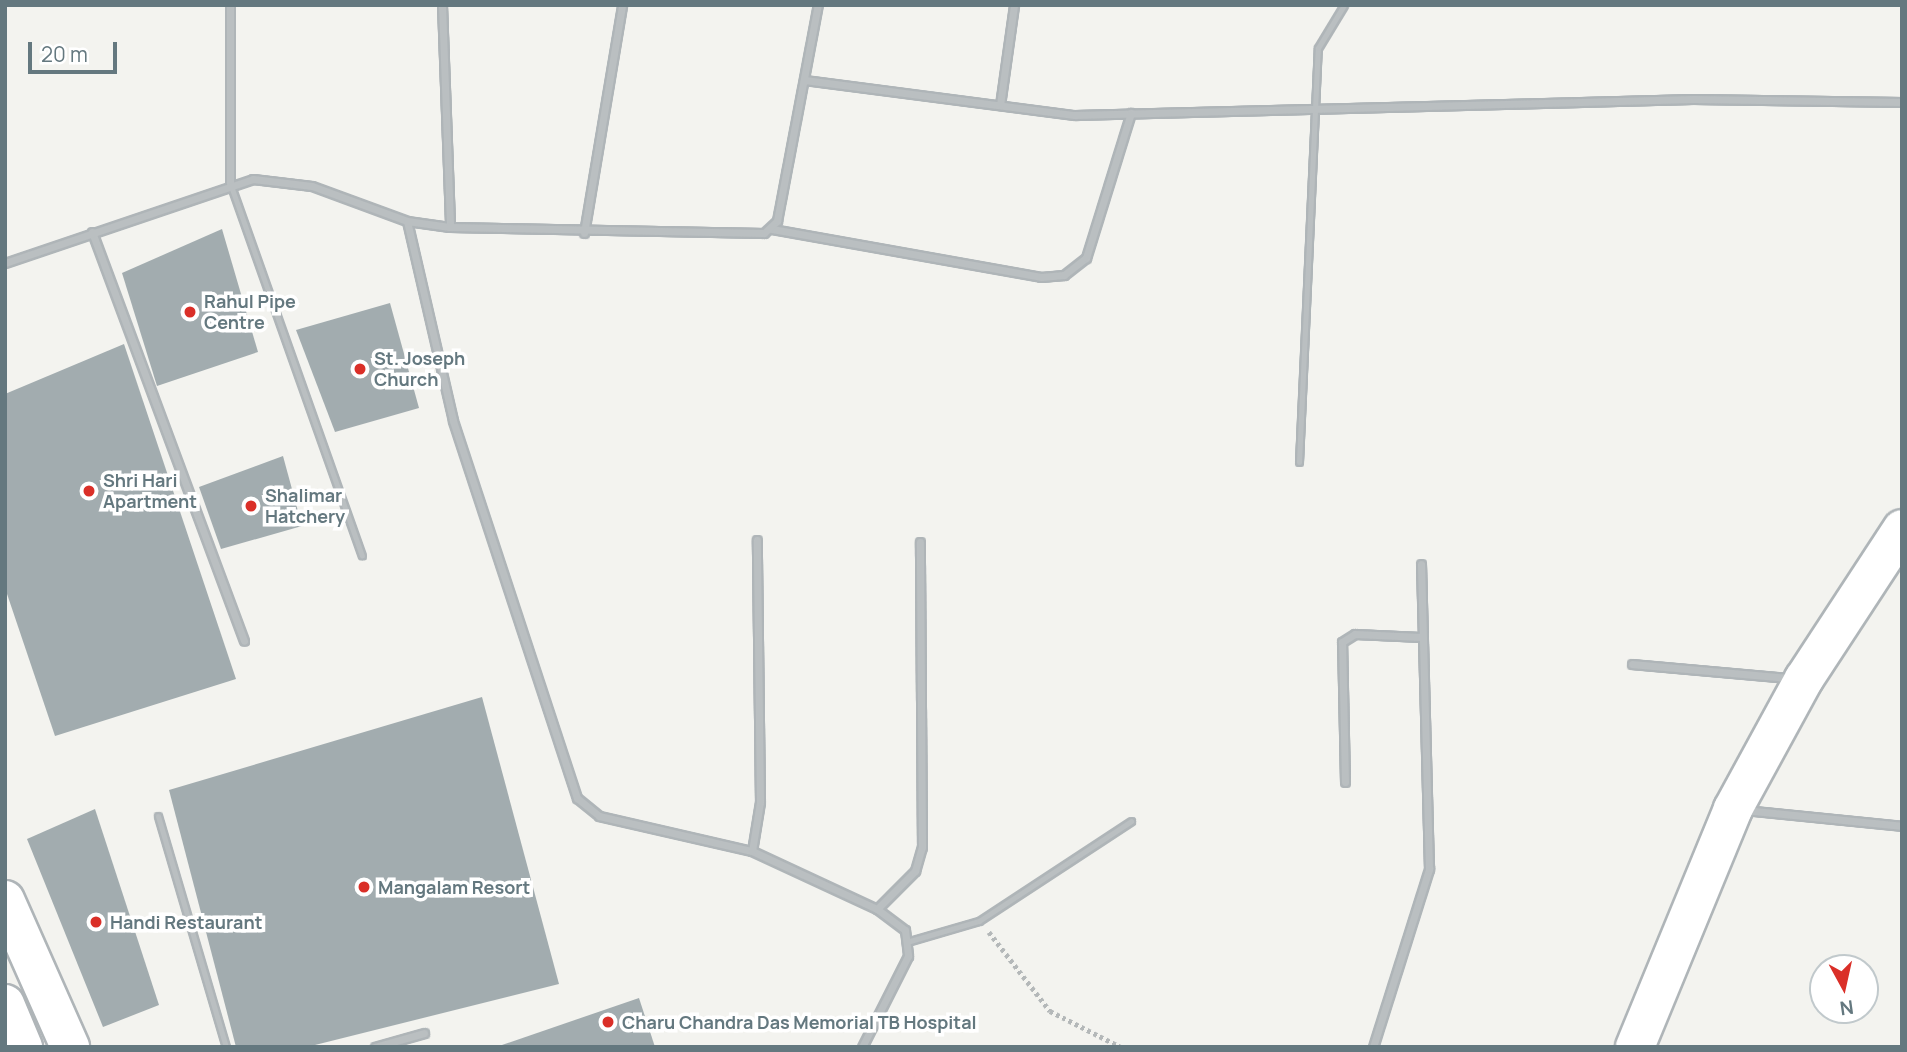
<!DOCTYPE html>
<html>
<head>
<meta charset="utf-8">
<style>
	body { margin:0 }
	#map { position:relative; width:1907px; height:1052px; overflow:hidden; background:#f3f3ef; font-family:Manrope,sans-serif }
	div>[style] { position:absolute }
	.building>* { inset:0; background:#a2acaf }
	.path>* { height:4.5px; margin-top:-2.25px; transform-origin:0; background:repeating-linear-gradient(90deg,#b4b8b9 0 3.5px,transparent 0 7px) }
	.roads { filter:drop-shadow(2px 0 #afb5b8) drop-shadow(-2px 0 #afb5b8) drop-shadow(0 2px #afb5b8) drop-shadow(0 -2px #afb5b8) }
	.lane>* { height:5px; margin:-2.5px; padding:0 2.5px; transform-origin:2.5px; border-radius:2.5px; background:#babfc1 }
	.street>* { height:7px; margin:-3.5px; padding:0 3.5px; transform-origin:3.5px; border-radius:3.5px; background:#babfc1 }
	.secondary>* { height:38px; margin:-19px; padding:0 19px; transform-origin:19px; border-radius:19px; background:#fff }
	.primary>* { height:38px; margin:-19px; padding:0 19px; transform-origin:19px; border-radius:19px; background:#fff }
	.dots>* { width:19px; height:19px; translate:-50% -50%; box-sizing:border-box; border:4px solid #fff; border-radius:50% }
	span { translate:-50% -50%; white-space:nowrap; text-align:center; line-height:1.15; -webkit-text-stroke:7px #fff; paint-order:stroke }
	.poi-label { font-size:18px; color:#64787f; font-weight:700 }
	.left { translate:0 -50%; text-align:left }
	.frame { position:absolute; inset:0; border:7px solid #64787f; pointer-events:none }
	.north { position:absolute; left:1809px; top:954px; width:70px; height:70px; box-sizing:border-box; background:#fff; border:2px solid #c1c9cc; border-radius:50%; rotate:172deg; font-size:19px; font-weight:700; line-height:28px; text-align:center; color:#64787f }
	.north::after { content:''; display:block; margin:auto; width:24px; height:32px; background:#da2f28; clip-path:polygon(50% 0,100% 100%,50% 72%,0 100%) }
	.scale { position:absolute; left:28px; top:42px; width:89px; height:32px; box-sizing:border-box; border:4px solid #64787f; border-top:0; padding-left:9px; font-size:21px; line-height:24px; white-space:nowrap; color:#64787f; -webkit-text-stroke:5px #fff; paint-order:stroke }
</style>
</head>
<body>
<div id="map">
	<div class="building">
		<i style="clip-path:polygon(222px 229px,258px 352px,157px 386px,122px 273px)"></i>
		<i style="clip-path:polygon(390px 303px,419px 408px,335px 432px,296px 330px)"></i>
		<i style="clip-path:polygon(124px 344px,236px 679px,55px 736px,5px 588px,5px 394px)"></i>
		<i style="clip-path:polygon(283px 456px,302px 526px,221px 549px,199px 487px)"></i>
		<i style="clip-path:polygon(482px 697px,559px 984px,307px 1047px,236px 1047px,169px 790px)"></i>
		<i style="clip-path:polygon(95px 809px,159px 1005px,103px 1027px,27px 839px)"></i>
		<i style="clip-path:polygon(639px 998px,655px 1047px,499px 1047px,499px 1046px)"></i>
	</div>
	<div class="path">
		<i style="left:989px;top:932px;width:100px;rotate:52.3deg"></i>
		<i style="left:1050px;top:1011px;width:80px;rotate:26.9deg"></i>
	</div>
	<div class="roads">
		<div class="lane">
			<i style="left:231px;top:186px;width:392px;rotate:70.5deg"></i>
			<i style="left:1299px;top:462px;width:414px;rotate:-87.4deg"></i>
			<i style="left:1318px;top:48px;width:50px;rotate:-58.8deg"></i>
			<i style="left:158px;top:816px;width:241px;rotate:73.6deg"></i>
			<i style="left:910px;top:941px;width:72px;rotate:-16.2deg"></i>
			<i style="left:979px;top:921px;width:182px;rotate:-33.3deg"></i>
		</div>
		<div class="street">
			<i style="left:442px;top:5px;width:222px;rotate:87.9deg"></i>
			<i style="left:804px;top:80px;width:273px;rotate:7.4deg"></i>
			<i style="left:1075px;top:115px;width:618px;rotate:-1.48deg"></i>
			<i style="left:1693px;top:99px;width:209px;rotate:0.8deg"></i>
			<i style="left:1000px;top:105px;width:101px;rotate:-82deg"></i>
			<i style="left:230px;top:183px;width:178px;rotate:-90deg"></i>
			<i style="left:407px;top:221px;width:205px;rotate:77deg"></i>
			<i style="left:453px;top:421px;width:397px;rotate:71.8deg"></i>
			<i style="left:577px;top:798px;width:28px;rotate:39deg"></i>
			<i style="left:599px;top:816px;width:157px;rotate:12.9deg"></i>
			<i style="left:752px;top:851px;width:138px;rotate:24.9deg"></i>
			<i style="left:877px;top:909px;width:35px;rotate:37deg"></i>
			<i style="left:905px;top:930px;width:26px;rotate:83deg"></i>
			<i style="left:908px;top:956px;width:102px;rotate:116.8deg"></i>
			<i style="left:772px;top:229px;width:273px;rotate:10.1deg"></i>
			<i style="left:1041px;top:277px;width:23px;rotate:-5deg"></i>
			<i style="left:1064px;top:275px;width:28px;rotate:-38deg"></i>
			<i style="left:1086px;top:258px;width:152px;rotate:-72.8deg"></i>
			<i style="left:92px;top:232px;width:436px;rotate:69.6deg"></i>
			<i style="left:584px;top:233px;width:231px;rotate:-80.5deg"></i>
			<i style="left:5px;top:263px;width:262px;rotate:-18.7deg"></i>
			<i style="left:253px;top:179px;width:59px;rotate:6.8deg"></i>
			<i style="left:312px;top:186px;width:101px;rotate:20.2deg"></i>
			<i style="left:407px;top:221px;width:43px;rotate:7.9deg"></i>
			<i style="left:450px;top:227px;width:314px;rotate:1.1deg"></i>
			<i style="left:764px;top:233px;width:18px;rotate:-43deg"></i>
			<i style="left:777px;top:221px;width:220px;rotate:-79.3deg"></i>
			<i style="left:1632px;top:664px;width:159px;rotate:5.1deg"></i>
			<i style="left:1345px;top:782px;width:140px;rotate:-91.2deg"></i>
			<i style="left:1342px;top:642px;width:15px;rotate:-32deg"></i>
			<i style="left:1355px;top:634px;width:66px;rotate:2.6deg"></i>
			<i style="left:1745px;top:810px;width:158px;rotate:5.8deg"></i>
			<i style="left:752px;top:851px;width:50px;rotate:-80.7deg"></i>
			<i style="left:760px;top:802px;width:262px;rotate:-90.7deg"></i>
			<i style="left:877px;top:909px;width:54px;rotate:-45deg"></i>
			<i style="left:915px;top:871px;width:25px;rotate:-74deg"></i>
			<i style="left:922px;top:847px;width:305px;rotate:-90.4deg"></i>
			<i style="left:375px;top:1047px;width:51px;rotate:-15.9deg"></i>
			<i style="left:1373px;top:1047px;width:187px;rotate:-72.5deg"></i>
			<i style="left:1429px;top:869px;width:305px;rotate:-91.5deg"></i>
		</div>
		<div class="secondary">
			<i style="left:1635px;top:1047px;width:257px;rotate:-67.6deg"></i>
			<i style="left:1733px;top:809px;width:148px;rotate:-61.4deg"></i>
			<i style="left:1804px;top:679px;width:179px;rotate:-56.8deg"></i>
		</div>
		<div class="primary">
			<i style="left:5px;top:900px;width:161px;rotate:66.1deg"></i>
			<i style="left:5px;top:1004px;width:47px;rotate:67.3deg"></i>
		</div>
	</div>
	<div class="dots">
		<i style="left:190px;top:312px;background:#da2f28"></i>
		<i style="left:360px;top:369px;background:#da2f28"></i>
		<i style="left:89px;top:491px;background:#da2f28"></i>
		<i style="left:251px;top:506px;background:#da2f28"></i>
		<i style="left:364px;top:887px;background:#da2f28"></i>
		<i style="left:96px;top:922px;background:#da2f28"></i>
		<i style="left:608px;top:1022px;background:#da2f28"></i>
	</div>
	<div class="poi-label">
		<span class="left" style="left:204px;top:312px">Rahul Pipe<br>Centre</span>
		<span class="left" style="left:374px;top:369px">St. Joseph<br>Church</span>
		<span class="left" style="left:103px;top:491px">Shri Hari<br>Apartment</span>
		<span class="left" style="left:265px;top:506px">Shalimar<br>Hatchery</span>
		<span class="left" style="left:378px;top:887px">Mangalam Resort</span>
		<span class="left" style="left:110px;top:922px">Handi Restaurant</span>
		<span class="left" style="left:622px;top:1022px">Charu Chandra Das Memorial TB Hospital</span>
	</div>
	<div class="frame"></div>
	<div class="north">N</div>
	<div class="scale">20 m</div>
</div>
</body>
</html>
